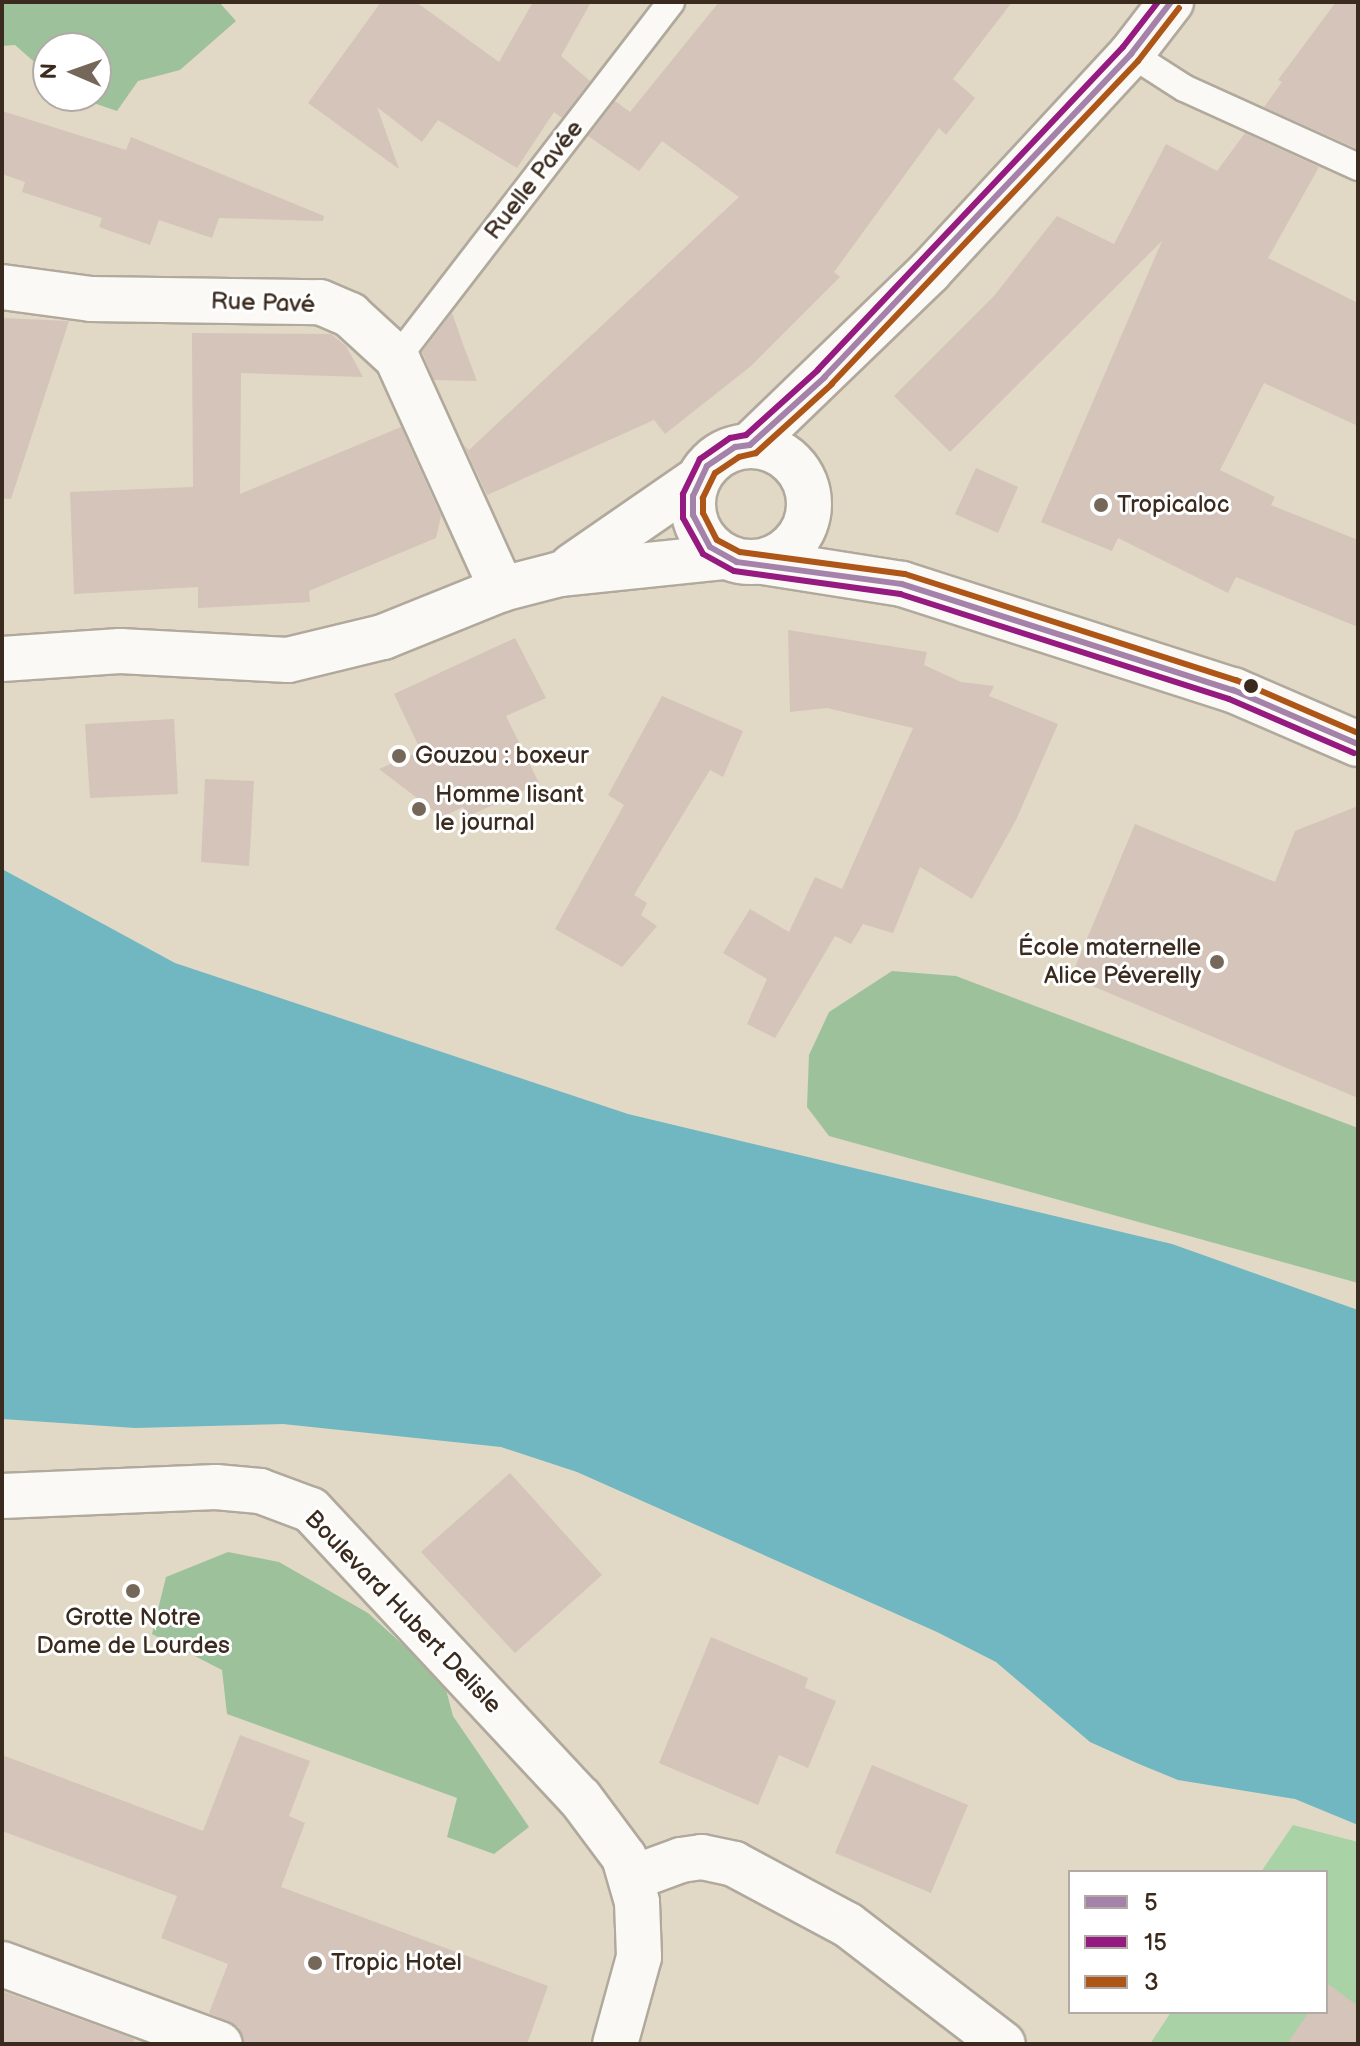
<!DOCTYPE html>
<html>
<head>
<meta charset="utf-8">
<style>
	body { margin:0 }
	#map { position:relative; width:1360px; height:2046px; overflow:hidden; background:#e1d9c6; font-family:"Balsamiq Sans",sans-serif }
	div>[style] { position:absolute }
	.green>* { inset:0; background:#a9d2a7 }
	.forest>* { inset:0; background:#9dc29b }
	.water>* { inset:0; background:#70b7c1 }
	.building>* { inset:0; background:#d4c4b9 }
	.roads { filter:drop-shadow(2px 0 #b0a99c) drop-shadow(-2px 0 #b0a99c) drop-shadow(0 2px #b0a99c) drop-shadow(0 -2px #b0a99c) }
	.lane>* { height:26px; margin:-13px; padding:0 13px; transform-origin:13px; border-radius:13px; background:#faf9f6 }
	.street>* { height:44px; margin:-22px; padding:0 22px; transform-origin:22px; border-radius:22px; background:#faf9f6 }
	.secondary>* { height:44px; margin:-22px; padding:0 22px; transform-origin:22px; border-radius:22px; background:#faf9f6 }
	.secondary>.ring { margin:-22px; padding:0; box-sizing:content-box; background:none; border:44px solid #faf9f6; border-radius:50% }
	.bus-1>* { height:6px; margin:-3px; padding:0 3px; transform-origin:3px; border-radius:3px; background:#a482a9 }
	.bus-2>* { height:6px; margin:-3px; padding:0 3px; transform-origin:3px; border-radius:3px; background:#951b81 }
	.bus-3>* { height:6px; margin:-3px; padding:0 3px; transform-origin:3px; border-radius:3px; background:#ad5618 }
	.dots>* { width:22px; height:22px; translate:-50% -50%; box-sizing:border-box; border:4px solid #fff; border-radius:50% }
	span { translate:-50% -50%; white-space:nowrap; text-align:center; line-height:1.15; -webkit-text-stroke:6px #fff; paint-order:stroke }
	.street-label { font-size:24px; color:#3b2a1e }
	.poi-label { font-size:24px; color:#3b2a1e }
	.left { translate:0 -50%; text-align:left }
	.right { translate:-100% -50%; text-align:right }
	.frame { position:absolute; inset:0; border:4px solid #3b2a1e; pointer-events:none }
	.legend { position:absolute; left:1068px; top:1870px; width:260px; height:144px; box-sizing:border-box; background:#fff; border:2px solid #b1aaa5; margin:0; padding:10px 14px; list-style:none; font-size:24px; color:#3b2a1e }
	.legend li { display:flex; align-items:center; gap:16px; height:40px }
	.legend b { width:40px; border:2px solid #b1aaa5 }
	.north { position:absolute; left:32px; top:32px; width:80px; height:80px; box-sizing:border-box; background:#fff; border:2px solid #b1aaa5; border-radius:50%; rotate:272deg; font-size:22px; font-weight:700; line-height:32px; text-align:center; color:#3b2a1e }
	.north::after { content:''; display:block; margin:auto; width:28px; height:36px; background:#756759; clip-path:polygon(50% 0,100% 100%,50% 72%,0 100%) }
</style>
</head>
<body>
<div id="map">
	<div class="green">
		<i style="clip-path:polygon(1293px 1825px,1358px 1842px,1358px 2044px,1150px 2044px,1171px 2012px,1326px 2012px,1326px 1872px,1261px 1872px)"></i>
	</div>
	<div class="forest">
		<i style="clip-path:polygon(2px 2px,219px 2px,236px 21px,180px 70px,138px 81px,117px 111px,73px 96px,96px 96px,96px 48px,48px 48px,48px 74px,15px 45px,2px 46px)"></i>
		<i style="clip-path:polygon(892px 971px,956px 976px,1358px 1128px,1358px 1283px,829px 1136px,807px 1107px,809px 1055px,829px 1012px)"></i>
		<i style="clip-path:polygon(228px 1552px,279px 1562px,368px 1613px,444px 1682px,453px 1716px,529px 1827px,494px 1854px,447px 1837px,457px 1798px,227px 1714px,222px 1670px,152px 1634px,166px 1577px)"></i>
	</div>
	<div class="water">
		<i style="clip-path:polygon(2px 869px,175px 963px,628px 1114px,1172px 1244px,1358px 1310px,1358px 1825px,1295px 1799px,1178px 1780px,1139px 1764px,1090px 1742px,996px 1662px,937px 1632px,577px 1472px,501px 1447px,283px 1424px,135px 1428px,2px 1419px)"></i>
	</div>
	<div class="building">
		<i style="clip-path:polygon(381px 2px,416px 2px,499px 62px,533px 2px,591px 2px,561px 56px,590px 81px,562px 118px,554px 112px,517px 168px,438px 120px,422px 142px,377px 107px,399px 169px,308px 103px)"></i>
		<i style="clip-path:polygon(719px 2px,1012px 2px,953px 79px,975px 98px,946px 135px,939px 128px,834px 272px,840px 277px,751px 366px,665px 434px,654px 420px,487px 495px,464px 445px,469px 450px,739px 197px,662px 141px,639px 171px,588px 136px,615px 101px,630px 112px)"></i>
		<i style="clip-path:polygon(1336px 2px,1358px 2px,1358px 149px,1264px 107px,1282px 82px,1278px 80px)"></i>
		<i style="clip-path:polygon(2px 111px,126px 150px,131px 137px,324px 216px,323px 221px,219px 218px,212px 238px,159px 220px,150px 245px,99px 227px,102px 218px,22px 192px,25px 182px,2px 174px)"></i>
		<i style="clip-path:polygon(1245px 133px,1319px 167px,1268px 258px,1358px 303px,1358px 426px,1264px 383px,1220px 470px,1275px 497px,1271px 505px,1358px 540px,1358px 627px,1236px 577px,1228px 593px,1118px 538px,1112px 551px,1041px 522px,1162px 241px,950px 452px,894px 396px,994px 296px,1057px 216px,1114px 244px,1166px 144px,1217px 171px)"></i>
		<i style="clip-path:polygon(452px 313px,464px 347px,477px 381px,434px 380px,422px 352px)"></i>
		<i style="clip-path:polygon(2px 318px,69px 321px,11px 499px,2px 498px)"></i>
		<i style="clip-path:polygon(192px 333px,331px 334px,346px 346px,363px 377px,241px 373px,240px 494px,401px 427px,441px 516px,436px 538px,309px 591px,310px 602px,198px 608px,198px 587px,74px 594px,70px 492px,193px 487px)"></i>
		<i style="clip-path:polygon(976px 468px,1018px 487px,998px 533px,955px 514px)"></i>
		<i style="clip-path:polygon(788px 630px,927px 652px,924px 665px,961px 682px,994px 686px,989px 696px,1058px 724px,1016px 820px,972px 899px,920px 867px,893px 933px,863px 924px,851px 944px,835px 936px,775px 1038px,747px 1024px,767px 979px,723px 953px,750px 909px,789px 932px,815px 877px,842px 889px,913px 728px,827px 708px,790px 712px)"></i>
		<i style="clip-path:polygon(515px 638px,546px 698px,506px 716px,539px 783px,467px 817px,463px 807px,442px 817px,379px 769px,421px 751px,394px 694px)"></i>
		<i style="clip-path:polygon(662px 696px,743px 731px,723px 777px,710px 770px,634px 895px,647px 903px,641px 915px,657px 926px,622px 967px,555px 929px,624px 805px,608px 795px)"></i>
		<i style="clip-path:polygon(174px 719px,178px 794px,90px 798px,85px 724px)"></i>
		<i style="clip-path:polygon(205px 779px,254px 781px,249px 866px,201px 862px)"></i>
		<i style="clip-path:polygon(1358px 806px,1358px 1098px,1071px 977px,1135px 824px,1275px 882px,1295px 831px)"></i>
		<i style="clip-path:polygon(510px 1473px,602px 1575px,515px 1653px,421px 1552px)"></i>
		<i style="clip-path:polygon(711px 1637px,808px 1678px,805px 1688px,836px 1701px,808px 1768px,779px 1755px,758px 1805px,659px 1763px)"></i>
		<i style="clip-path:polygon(240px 1735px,310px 1761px,289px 1816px,305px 1823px,281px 1887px,548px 1986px,527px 2044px,244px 2044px,239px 2027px,209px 2013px,228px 1964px,161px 1938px,177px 1896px,2px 1831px,2px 1755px,203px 1831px)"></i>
		<i style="clip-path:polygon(872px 1765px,968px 1805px,931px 1893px,835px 1853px)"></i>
		<i style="clip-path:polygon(1328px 1984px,1358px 2006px,1358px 2044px,1287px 2044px,1309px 2012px,1326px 2012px)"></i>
		<i style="clip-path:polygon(2px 1991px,134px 2039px,133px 2044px,2px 2044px)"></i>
	</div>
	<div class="roads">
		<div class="lane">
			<i style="left:1131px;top:54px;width:63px;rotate:32.7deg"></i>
			<i style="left:1184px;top:88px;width:191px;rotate:24.4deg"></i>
			<i style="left:397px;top:358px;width:449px;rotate:-52.4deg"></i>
		</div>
		<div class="street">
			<i style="left:2px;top:287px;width:90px;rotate:7.7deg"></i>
			<i style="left:91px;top:299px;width:229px;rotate:0.8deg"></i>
			<i style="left:320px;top:302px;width:33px;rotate:23deg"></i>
			<i style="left:350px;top:315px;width:64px;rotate:42.5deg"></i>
			<i style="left:397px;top:358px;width:254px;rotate:65.6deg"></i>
			<i style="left:632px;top:1878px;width:52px;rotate:-20.2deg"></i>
			<i style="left:681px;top:1860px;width:21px;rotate:-8deg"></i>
			<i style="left:702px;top:1857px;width:33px;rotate:12deg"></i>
			<i style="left:734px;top:1864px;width:129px;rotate:28.2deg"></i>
			<i style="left:848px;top:1925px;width:195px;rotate:37.5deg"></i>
		</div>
		<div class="secondary">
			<i style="left:750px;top:445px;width:250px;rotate:-44deg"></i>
			<i style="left:930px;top:271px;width:296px;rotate:-47.2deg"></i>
			<i style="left:1131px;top:54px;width:66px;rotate:-52.4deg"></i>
			<i class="ring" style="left:693px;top:446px;width:72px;height:72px"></i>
			<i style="left:763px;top:562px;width:141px;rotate:9deg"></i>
			<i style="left:902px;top:584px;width:348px;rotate:17.8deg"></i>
			<i style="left:1233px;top:690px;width:136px;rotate:23.4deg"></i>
			<i style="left:572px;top:566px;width:153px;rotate:-34.6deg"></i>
			<i style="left:2px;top:659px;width:118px;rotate:-3.9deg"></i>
			<i style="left:120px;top:651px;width:168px;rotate:3.1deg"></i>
			<i style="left:288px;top:660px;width:98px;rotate:-13.6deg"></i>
			<i style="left:383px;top:637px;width:128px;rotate:-22deg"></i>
			<i style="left:502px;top:589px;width:60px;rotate:-14.5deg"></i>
			<i style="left:560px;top:574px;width:166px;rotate:-5.9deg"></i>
			<i style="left:2px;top:1496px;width:214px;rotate:-2.4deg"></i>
			<i style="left:216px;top:1487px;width:44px;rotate:5.2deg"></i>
			<i style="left:260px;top:1491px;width:54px;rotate:20.4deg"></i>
			<i style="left:311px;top:1510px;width:394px;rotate:47deg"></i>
			<i style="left:580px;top:1798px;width:74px;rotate:53.3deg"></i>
			<i style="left:624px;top:1857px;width:47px;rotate:73.9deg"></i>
			<i style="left:637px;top:1902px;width:55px;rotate:87.9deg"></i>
			<i style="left:639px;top:1957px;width:90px;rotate:105.4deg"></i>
			<i style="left:2px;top:1964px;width:232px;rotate:20.2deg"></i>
		</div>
	</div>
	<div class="bus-1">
		<i style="left:1171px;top:2px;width:66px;rotate:127.6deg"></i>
		<i style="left:1131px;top:54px;width:445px;rotate:133.5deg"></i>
		<i style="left:825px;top:377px;width:101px;rotate:137.8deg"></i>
		<i style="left:750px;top:445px;width:15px;rotate:172deg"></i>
		<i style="left:735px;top:447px;width:34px;rotate:146deg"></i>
		<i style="left:707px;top:466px;width:33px;rotate:115deg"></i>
		<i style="left:693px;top:496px;width:19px;rotate:90deg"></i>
		<i style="left:693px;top:515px;width:36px;rotate:62deg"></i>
		<i style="left:710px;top:547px;width:31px;rotate:29deg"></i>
		<i style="left:737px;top:562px;width:166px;rotate:7.6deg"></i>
		<i style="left:902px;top:584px;width:348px;rotate:17.8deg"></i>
		<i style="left:1233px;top:690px;width:136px;rotate:23.4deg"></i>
	</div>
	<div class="bus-2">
		<i style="left:1158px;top:2px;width:57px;rotate:127.9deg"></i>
		<i style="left:1123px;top:47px;width:444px;rotate:133.4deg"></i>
		<i style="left:818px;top:370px;width:97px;rotate:137.9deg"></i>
		<i style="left:746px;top:435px;width:16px;rotate:169deg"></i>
		<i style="left:730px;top:438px;width:37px;rotate:145deg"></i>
		<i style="left:700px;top:459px;width:39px;rotate:116deg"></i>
		<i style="left:683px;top:494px;width:24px;rotate:90deg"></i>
		<i style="left:683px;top:518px;width:41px;rotate:60.9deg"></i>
		<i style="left:703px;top:554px;width:35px;rotate:29deg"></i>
		<i style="left:734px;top:571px;width:168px;rotate:7.9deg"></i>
		<i style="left:900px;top:594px;width:345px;rotate:17.7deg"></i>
		<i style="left:1229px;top:699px;width:136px;rotate:23.4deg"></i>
	</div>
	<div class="bus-3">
		<i style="left:1179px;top:8px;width:67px;rotate:127.7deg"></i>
		<i style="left:1138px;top:61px;width:445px;rotate:133.5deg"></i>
		<i style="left:832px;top:384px;width:103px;rotate:137.8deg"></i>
		<i style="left:756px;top:453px;width:17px;rotate:167deg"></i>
		<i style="left:739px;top:457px;width:29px;rotate:146deg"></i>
		<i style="left:715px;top:473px;width:28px;rotate:116deg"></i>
		<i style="left:703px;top:498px;width:15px;rotate:90deg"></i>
		<i style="left:703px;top:513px;width:30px;rotate:63deg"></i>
		<i style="left:717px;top:540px;width:26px;rotate:28deg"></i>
		<i style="left:740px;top:552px;width:166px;rotate:7.6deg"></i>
		<i style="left:905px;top:574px;width:348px;rotate:17.8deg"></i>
		<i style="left:1236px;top:680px;width:133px;rotate:23.5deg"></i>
	</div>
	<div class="dots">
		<i style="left:1101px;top:505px;background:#756759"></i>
		<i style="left:1251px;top:686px;background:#3b2a1e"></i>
		<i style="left:399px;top:756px;background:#756759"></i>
		<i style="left:419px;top:809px;background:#756759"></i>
		<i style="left:1217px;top:962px;background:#756759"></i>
		<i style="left:133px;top:1591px;background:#756759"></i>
		<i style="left:315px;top:1963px;background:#756759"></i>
	</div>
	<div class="street-label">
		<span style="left:534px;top:180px;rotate:-52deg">Ruelle Pavée</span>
		<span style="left:263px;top:303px;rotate:2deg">Rue Pavé</span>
		<span style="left:403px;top:1612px;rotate:46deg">Boulevard Hubert Delisle</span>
	</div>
	<div class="poi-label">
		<span class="left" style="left:1117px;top:505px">Tropicaloc</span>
		<span class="left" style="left:415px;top:756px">Gouzou : boxeur</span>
		<span class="left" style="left:435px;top:809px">Homme lisant<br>le journal</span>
		<span class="right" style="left:1201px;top:962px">École maternelle<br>Alice Péverelly</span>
		<span style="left:133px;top:1632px">Grotte Notre<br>Dame de Lourdes</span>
		<span class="left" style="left:331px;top:1963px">Tropic Hotel</span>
	</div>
	<div class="frame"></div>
	<ul class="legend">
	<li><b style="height:10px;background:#a482a9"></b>5</li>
	<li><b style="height:10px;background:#951b81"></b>15</li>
	<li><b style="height:10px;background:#ad5618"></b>3</li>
	</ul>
	<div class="north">N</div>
</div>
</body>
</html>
